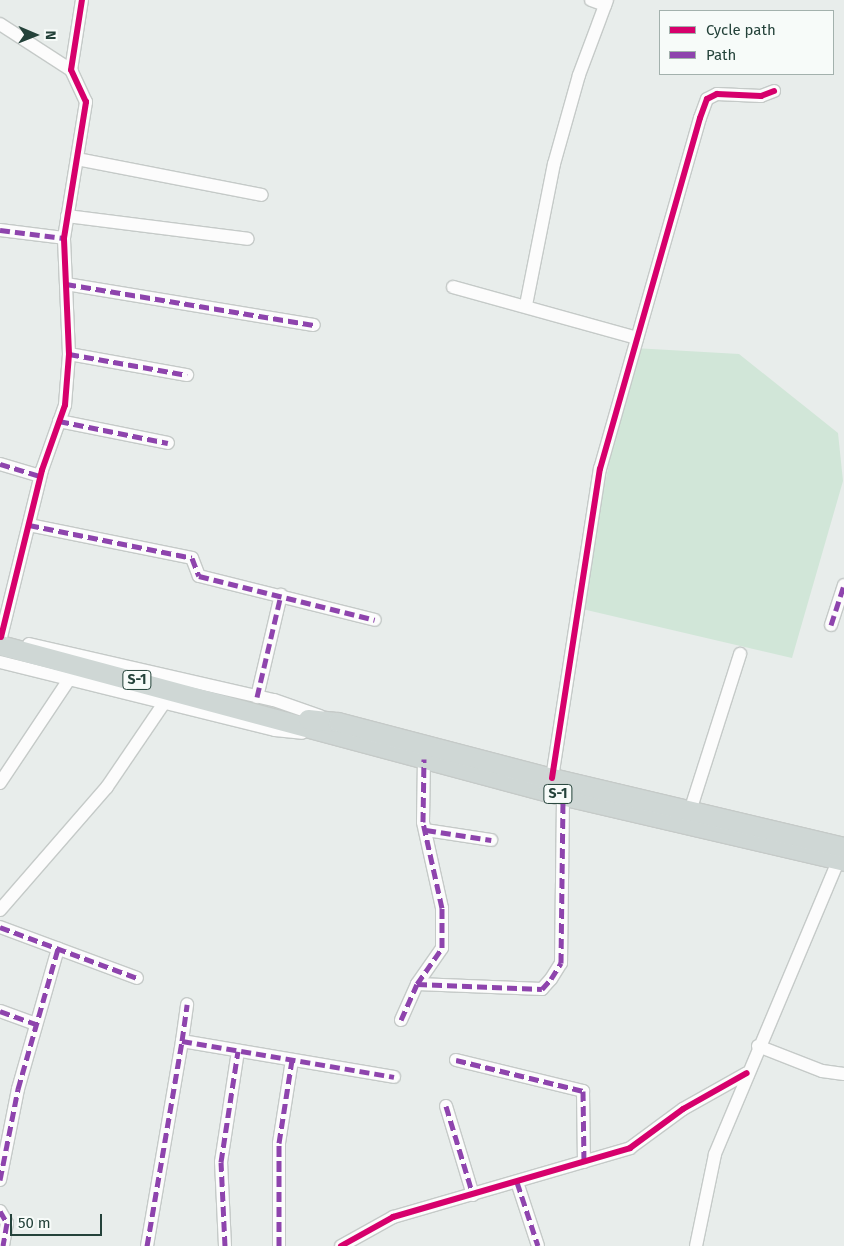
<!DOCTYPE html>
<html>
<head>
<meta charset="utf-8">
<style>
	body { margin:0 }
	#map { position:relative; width:844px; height:1246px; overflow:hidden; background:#e8edeb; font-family:"Fira Sans",sans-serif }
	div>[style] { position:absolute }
	.green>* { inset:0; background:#d1e6d8 }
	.roads { filter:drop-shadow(1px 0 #c5cac8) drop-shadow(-1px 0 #c5cac8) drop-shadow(0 1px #c5cac8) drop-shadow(0 -1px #c5cac8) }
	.minor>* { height:12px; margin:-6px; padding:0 6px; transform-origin:6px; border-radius:6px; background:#fcfcfc }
	.primary>* { height:19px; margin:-9.5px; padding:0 9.5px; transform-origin:9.5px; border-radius:9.5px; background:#cfd7d5 }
	.quiet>* { height:5px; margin-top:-2.5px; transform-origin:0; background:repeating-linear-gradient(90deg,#8e44ad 0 10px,transparent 0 15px) }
	.cycleway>* { height:6px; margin:-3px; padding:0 3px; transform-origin:3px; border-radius:3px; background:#d6006c }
	span { translate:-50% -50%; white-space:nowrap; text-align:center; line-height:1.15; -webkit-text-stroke:4.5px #f7fbf9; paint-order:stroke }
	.shield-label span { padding:1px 4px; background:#f7fbf9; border:1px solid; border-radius:4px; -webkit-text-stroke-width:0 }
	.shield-label { font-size:14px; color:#24423a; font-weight:700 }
	.legend { position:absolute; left:659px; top:10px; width:175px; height:65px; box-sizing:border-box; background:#f7fbf9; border:1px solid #a3b1ad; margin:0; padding:6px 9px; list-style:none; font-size:15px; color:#24423a }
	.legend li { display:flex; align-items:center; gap:10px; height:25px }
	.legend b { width:25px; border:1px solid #a3b1ad }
	.north { position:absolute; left:10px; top:10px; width:50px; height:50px; -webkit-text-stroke:4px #f7fbf9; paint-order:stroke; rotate:91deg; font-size:14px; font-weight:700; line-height:20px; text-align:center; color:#24423a }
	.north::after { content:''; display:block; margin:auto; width:18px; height:22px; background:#24423a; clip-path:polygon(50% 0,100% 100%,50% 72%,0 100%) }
	.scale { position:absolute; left:10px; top:1214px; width:92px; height:22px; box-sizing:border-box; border:2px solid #24423a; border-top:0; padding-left:6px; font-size:15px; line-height:18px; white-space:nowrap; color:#24423a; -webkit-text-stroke:4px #f7fbf9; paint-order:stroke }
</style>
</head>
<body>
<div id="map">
	<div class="green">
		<i style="clip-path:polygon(634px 348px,739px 354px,838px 433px,843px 481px,792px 658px,578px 608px)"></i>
	</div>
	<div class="roads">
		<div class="minor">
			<i style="left:591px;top:0;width:15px;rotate:20deg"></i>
			<i style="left:0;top:24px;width:85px;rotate:32.9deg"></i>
			<i style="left:77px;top:159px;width:188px;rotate:11deg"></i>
			<i style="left:67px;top:216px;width:182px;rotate:7.2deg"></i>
			<i style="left:0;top:230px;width:64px;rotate:7.1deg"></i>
			<i style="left:66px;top:284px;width:251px;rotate:9.4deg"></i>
			<i style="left:453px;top:287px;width:191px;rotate:15.5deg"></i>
			<i style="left:526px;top:305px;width:144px;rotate:-78.8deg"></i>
			<i style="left:554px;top:164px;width:92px;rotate:-74.3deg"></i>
			<i style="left:579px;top:75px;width:80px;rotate:-69.5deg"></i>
			<i style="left:69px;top:354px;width:120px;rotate:10.1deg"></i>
			<i style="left:59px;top:421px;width:111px;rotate:11.4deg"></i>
			<i style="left:0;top:464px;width:42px;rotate:16.7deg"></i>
			<i style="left:29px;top:525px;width:166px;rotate:11.4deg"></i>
			<i style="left:192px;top:558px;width:19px;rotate:69deg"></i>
			<i style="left:199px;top:576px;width:181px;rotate:14deg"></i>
			<i style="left:831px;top:625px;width:42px;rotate:-72deg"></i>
			<i style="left:1px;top:637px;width:172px;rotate:-76.2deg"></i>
			<i style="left:42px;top:470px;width:69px;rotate:-70.5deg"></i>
			<i style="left:65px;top:405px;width:51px;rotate:-85.5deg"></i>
			<i style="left:69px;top:354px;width:116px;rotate:-92.5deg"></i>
			<i style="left:64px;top:238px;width:138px;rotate:-80.8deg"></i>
			<i style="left:86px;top:102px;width:35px;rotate:-115deg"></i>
			<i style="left:71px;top:70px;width:71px;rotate:-81.1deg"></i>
			<i style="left:29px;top:644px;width:251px;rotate:12.9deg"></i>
			<i style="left:274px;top:700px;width:49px;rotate:19.2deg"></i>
			<i style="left:0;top:662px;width:283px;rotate:13.9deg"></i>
			<i style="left:275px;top:730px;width:27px;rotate:6deg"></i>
			<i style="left:257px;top:697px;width:105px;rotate:-76.8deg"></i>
			<i style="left:552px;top:778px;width:313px;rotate:-81.2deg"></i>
			<i style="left:600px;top:469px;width:365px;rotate:-74.1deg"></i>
			<i style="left:700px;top:118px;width:20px;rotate:-70deg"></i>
			<i style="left:707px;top:99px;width:11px;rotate:-27deg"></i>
			<i style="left:717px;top:94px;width:44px;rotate:2.6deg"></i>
			<i style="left:761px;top:96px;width:14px;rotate:-21deg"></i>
			<i style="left:0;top:783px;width:126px;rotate:-56.3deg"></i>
			<i style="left:690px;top:811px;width:165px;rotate:-72.3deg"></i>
			<i style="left:426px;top:830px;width:66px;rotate:8.7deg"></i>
			<i style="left:0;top:910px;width:163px;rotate:-49deg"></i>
			<i style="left:107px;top:787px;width:102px;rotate:-55.8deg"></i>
			<i style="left:0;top:927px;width:146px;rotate:20.4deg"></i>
			<i style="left:417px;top:984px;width:125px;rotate:2.3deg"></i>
			<i style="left:542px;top:989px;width:13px;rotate:-48deg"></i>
			<i style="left:551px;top:979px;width:19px;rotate:-58deg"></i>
			<i style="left:561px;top:963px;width:168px;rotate:-89.3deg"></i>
			<i style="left:0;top:1011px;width:38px;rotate:20deg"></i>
			<i style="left:401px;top:1020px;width:39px;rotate:-66deg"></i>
			<i style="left:417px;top:984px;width:44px;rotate:-55.2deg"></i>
			<i style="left:442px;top:948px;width:40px;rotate:-90deg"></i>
			<i style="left:442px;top:908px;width:88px;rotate:-102.5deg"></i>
			<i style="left:423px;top:822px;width:63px;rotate:-89.1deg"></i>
			<i style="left:182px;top:1041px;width:37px;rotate:-82deg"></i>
			<i style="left:758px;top:1046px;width:69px;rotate:21.3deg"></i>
			<i style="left:822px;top:1071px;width:22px;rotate:8deg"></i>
			<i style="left:456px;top:1060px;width:131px;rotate:13.7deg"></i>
			<i style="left:583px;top:1091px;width:71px;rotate:89.2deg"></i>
			<i style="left:446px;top:1106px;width:93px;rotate:73.1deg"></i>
			<i style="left:0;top:1180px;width:93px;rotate:-78.8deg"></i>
			<i style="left:18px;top:1089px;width:146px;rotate:-74.1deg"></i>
			<i style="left:517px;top:1182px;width:67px;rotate:71.8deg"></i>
			<i style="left:0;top:1211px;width:14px;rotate:60deg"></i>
			<i style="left:7px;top:1223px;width:23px;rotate:100deg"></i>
			<i style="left:147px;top:1246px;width:208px;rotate:-80.3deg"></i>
			<i style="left:182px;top:1041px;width:215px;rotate:9.6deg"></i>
			<i style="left:225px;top:1246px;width:84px;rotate:-92.7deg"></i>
			<i style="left:221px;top:1162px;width:112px;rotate:-81.3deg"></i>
			<i style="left:279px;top:1246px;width:103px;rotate:-90deg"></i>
			<i style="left:279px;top:1143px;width:84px;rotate:-81.1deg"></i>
			<i style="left:341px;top:1246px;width:60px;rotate:-29.1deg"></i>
			<i style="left:393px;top:1217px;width:247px;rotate:-16.2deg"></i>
			<i style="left:630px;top:1148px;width:66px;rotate:-36.3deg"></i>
			<i style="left:683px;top:1109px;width:73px;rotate:-29.4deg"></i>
			<i style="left:696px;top:1246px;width:94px;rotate:-78.3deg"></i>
			<i style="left:715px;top:1154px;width:325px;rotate:-67.2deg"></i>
		</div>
		<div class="primary">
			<i style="left:0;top:645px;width:567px;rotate:15.02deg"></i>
			<i style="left:548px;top:792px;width:304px;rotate:13.1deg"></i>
			<i style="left:308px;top:719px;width:30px;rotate:6deg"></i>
			<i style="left:338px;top:722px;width:221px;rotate:14.7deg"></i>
			<i style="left:552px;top:778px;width:300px;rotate:13.3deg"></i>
		</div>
	</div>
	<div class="quiet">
		<i style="left:0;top:230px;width:64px;rotate:7.1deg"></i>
		<i style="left:66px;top:284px;width:251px;rotate:9.4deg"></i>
		<i style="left:69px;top:354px;width:120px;rotate:10.1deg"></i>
		<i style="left:59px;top:421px;width:111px;rotate:11.4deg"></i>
		<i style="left:0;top:464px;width:42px;rotate:16.7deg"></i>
		<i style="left:29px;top:525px;width:166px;rotate:11.4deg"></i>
		<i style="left:192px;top:558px;width:19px;rotate:69deg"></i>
		<i style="left:199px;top:576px;width:181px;rotate:14deg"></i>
		<i style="left:831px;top:625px;width:42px;rotate:-72deg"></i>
		<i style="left:257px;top:697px;width:105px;rotate:-76.8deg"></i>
		<i style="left:426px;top:830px;width:66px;rotate:8.7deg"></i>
		<i style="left:0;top:927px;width:146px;rotate:20.4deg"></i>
		<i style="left:417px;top:984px;width:125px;rotate:2.3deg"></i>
		<i style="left:542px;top:989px;width:13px;rotate:-48deg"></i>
		<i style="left:551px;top:979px;width:19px;rotate:-58deg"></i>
		<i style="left:561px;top:963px;width:168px;rotate:-89.3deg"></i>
		<i style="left:0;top:1011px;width:38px;rotate:20deg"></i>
		<i style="left:401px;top:1020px;width:39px;rotate:-66deg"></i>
		<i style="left:417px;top:984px;width:44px;rotate:-55.2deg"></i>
		<i style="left:442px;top:948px;width:40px;rotate:-90deg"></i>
		<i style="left:442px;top:908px;width:88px;rotate:-102.5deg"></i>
		<i style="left:423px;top:822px;width:63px;rotate:-89.1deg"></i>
		<i style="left:182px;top:1041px;width:37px;rotate:-82deg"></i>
		<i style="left:456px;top:1060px;width:131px;rotate:13.7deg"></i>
		<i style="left:583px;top:1091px;width:71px;rotate:89.2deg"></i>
		<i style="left:446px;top:1106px;width:93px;rotate:73.1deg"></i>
		<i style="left:0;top:1180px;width:93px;rotate:-78.8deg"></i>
		<i style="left:18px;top:1089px;width:146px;rotate:-74.1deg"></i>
		<i style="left:517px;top:1182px;width:67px;rotate:71.8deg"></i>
		<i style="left:0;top:1211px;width:14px;rotate:60deg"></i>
		<i style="left:7px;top:1223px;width:23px;rotate:100deg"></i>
		<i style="left:147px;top:1246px;width:208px;rotate:-80.3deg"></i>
		<i style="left:182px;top:1041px;width:215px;rotate:9.6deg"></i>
		<i style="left:225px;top:1246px;width:84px;rotate:-92.7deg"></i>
		<i style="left:221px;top:1162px;width:112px;rotate:-81.3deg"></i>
		<i style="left:279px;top:1246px;width:103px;rotate:-90deg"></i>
		<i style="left:279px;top:1143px;width:84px;rotate:-81.1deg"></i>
	</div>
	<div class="cycleway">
		<i style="left:1px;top:637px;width:172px;rotate:-76.2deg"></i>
		<i style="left:42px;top:470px;width:69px;rotate:-70.5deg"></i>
		<i style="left:65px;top:405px;width:51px;rotate:-85.5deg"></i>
		<i style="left:69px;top:354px;width:116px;rotate:-92.5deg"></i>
		<i style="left:64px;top:238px;width:138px;rotate:-80.8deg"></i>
		<i style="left:86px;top:102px;width:35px;rotate:-115deg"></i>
		<i style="left:71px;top:70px;width:71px;rotate:-81.1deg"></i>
		<i style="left:552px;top:778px;width:313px;rotate:-81.2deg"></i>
		<i style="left:600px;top:469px;width:365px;rotate:-74.1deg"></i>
		<i style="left:700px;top:118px;width:20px;rotate:-70deg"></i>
		<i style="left:707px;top:99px;width:11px;rotate:-27deg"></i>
		<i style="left:717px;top:94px;width:44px;rotate:2.6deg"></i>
		<i style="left:761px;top:96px;width:14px;rotate:-21deg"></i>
		<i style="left:341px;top:1246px;width:60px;rotate:-29.1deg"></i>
		<i style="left:393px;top:1217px;width:247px;rotate:-16.2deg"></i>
		<i style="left:630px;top:1148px;width:66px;rotate:-36.3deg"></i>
		<i style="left:683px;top:1109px;width:73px;rotate:-29.4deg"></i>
	</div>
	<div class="shield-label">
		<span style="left:137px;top:680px">S-1</span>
		<span style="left:558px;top:794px">S-1</span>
	</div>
	<ul class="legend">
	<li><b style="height:6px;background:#d6006c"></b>Cycle path</li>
	<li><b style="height:6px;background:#8e44ad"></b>Path</li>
	</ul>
	<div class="north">N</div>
	<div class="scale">50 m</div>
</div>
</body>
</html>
